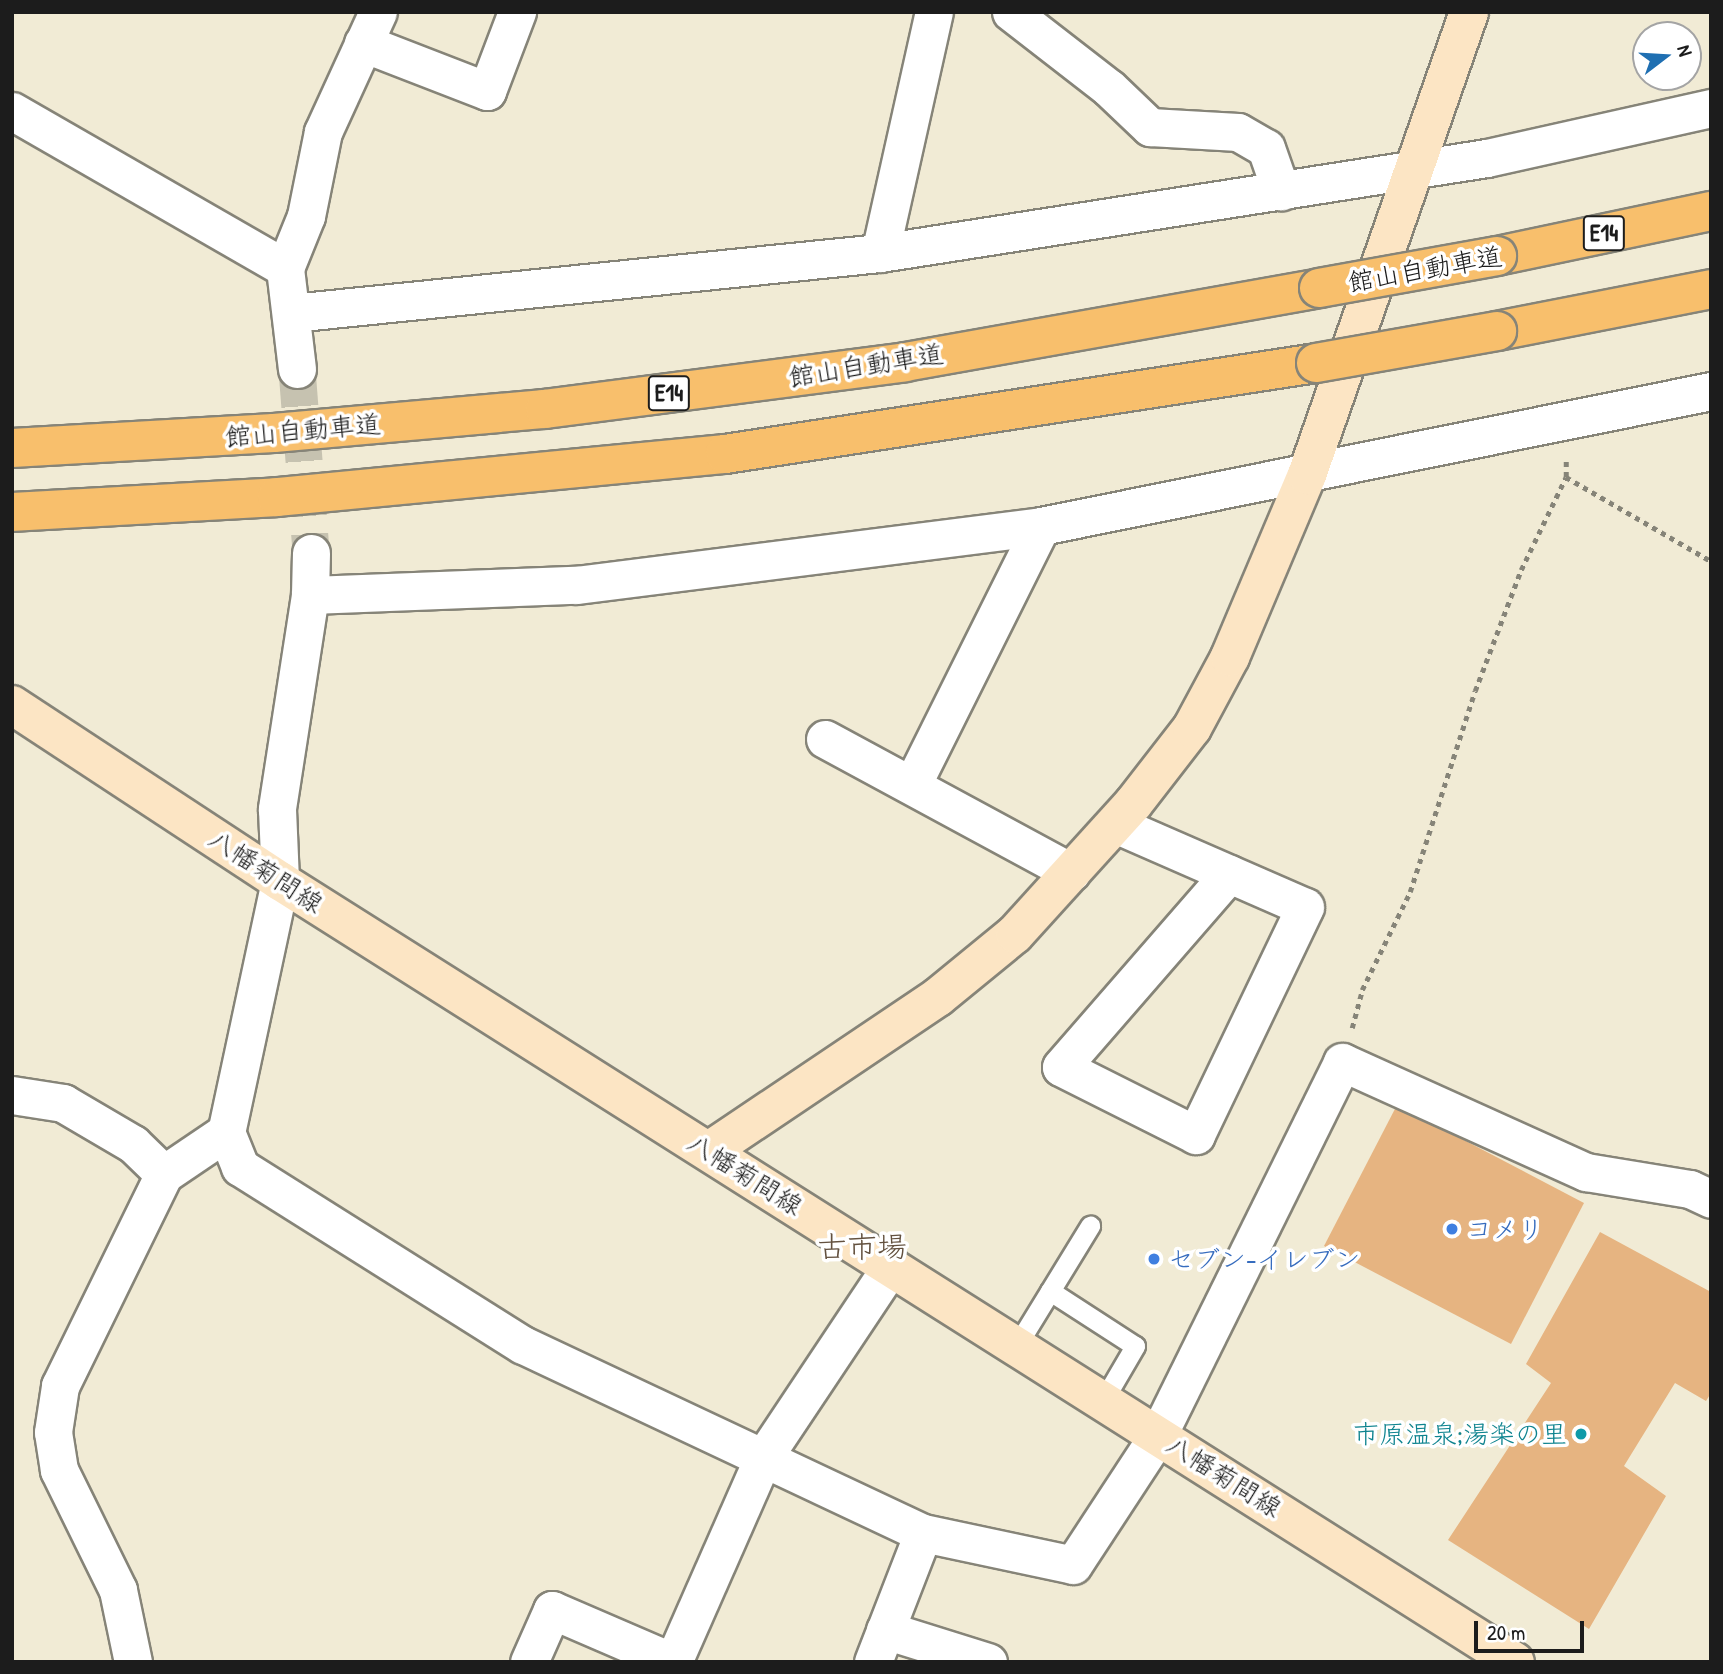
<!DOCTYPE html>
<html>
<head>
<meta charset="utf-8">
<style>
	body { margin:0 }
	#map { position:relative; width:1723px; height:1674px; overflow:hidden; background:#f1ebd5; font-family:"Patrick Hand","Klee One",sans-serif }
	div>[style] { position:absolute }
	.building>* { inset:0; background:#e6b481 }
	.street-tunnel>* { height:37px; margin-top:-18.5px; transform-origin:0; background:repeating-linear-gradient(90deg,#c6c2b0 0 37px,transparent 0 55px) }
	.path>* { height:4.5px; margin-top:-2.25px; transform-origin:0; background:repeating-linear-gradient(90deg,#868478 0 5px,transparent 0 10px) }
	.roads { filter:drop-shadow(2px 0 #868478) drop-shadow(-2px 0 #868478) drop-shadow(0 2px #868478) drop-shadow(0 -2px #868478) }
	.lane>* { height:19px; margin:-9.5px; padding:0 9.5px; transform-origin:9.5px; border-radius:9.5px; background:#fff }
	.street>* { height:37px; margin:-18.5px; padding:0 18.5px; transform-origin:18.5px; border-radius:18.5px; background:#fff }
	.secondary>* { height:38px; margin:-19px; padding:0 19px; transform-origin:19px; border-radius:19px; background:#fce5c4 }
	.highway>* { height:38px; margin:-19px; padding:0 19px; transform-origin:19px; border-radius:19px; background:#f8bf6c }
	.bridges { filter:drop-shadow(2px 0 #868478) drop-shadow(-2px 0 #868478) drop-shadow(0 2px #868478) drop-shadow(0 -2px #868478) }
	.highway-bridge>* { height:38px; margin:-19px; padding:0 19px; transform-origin:19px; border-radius:19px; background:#f8bf6c }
	.dots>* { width:19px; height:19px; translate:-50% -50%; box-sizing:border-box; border:4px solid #fff; border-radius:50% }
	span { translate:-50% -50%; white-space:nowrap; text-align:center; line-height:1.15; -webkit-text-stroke:7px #fff; paint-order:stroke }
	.shield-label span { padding:2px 5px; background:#fff; border:2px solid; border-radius:5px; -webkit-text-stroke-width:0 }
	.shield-label { font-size:24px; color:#1c1c1c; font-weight:700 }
	.street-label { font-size:26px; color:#1c1c1c }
	.shop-label { font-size:26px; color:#366cbe }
	.left { translate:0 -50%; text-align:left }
	.culture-label { font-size:26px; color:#0d838f }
	.right { translate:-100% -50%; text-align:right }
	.quarter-label { font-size:30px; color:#63513f }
	.frame { position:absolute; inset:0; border:14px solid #1c1c1c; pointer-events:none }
	.north { position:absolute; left:1632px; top:21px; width:70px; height:70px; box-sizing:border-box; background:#fff; border:2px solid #a4a4a4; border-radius:50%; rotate:73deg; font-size:19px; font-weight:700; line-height:28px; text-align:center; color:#1c1c1c }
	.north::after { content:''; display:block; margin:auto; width:24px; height:32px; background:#1f6fb2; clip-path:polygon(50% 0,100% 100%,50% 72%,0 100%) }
	.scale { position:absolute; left:1474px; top:1621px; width:110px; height:32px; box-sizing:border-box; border:4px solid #1c1c1c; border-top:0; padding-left:9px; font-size:21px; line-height:24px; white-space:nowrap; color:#1c1c1c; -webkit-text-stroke:5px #fff; paint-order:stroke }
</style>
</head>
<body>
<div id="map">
	<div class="building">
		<i style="clip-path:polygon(1397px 1105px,1584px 1203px,1511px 1344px,1324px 1246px)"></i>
		<i style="clip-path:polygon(1600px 1232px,1711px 1292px,1711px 1393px,1706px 1401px,1675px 1383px,1624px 1466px,1666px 1496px,1589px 1629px,1448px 1540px,1551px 1383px,1526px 1364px)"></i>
	</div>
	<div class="street-tunnel">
		<i style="left:297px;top:369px;width:185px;rotate:85.6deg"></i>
	</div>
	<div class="path">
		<i style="left:1566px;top:477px;width:168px;rotate:30.1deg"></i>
		<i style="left:1352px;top:1028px;width:39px;rotate:-75deg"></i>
		<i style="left:1362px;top:990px;width:109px;rotate:-63.9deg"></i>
		<i style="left:1410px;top:892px;width:211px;rotate:-72.1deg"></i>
		<i style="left:1475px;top:691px;width:129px;rotate:-69.2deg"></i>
		<i style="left:1521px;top:570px;width:103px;rotate:-64.2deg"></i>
		<i style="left:1566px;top:477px;width:19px;rotate:-90deg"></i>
	</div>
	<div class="roads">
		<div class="lane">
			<i style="left:1050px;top:1291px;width:101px;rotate:32.9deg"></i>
			<i style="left:1135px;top:1346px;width:61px;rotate:120.3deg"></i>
			<i style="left:1017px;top:1345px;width:140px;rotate:-58.5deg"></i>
		</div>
		<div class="street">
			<i style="left:1011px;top:12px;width:124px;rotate:37.8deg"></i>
			<i style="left:1109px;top:88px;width:57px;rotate:43.6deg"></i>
			<i style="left:1150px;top:127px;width:88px;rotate:3.3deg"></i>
			<i style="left:1238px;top:132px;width:32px;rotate:30deg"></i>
			<i style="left:1266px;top:148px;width:46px;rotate:70.8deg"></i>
			<i style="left:363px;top:43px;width:133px;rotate:21.2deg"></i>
			<i style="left:487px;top:91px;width:85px;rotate:-69.2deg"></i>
			<i style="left:12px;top:111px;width:315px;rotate:29.9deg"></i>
			<i style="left:880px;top:253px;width:247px;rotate:-77.4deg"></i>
			<i style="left:292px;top:313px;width:591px;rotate:-5.83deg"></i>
			<i style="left:880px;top:253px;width:614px;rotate:-8.9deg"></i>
			<i style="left:1487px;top:158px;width:230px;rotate:-12.6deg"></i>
			<i style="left:297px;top:369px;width:102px;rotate:-96.8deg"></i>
			<i style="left:285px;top:268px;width:56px;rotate:-68deg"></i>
			<i style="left:306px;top:216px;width:86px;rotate:-78.6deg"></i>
			<i style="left:323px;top:132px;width:132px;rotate:-65.4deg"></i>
			<i style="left:311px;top:553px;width:42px;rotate:91.4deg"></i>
			<i style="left:310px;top:595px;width:217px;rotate:98.8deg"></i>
			<i style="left:277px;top:809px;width:72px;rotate:87.6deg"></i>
			<i style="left:280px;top:881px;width:257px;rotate:102.1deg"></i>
			<i style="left:226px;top:1132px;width:38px;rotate:68deg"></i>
			<i style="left:240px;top:1167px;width:334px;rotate:32.2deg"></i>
			<i style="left:523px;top:1345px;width:442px;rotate:25.2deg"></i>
			<i style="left:923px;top:1533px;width:153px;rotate:12deg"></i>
			<i style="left:1073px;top:1565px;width:155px;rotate:-56.8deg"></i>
			<i style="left:1158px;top:1435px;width:416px;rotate:-63.7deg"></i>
			<i style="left:1342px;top:1062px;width:268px;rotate:24.3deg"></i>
			<i style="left:1586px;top:1172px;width:105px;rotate:9.3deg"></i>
			<i style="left:1690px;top:1189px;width:23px;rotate:25deg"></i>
			<i style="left:310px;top:595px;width:266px;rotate:-2.2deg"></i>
			<i style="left:576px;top:585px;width:469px;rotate:-7.2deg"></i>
			<i style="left:1041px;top:526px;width:683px;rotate:-11.39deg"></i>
			<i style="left:825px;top:739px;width:280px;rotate:28.4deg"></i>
			<i style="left:913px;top:783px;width:287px;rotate:-63.5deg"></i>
			<i style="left:1115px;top:824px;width:207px;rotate:23.6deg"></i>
			<i style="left:1305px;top:907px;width:253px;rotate:115.6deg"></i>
			<i style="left:1196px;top:1135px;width:151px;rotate:-153.3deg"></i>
			<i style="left:1061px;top:1067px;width:256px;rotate:-49deg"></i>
			<i style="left:12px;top:1095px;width:52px;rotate:8.9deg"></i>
			<i style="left:63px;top:1103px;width:81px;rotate:30.4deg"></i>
			<i style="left:133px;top:1144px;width:43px;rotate:44.1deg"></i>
			<i style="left:885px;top:1630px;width:108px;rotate:17.3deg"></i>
			<i style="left:133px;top:1662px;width:74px;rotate:-101.8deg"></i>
			<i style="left:118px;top:1590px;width:134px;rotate:-116.2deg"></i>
			<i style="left:59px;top:1470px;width:38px;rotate:-99deg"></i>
			<i style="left:53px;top:1432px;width:47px;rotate:-81.3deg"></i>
			<i style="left:60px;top:1386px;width:236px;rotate:-63.9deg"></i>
			<i style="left:164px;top:1174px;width:75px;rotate:-34.1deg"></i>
			<i style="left:529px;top:1662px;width:57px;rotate:-66.1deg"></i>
			<i style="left:552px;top:1610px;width:132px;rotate:23.3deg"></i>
			<i style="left:673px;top:1662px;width:223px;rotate:-66.2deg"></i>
			<i style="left:763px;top:1458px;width:231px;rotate:-56.3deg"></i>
			<i style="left:873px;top:1662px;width:138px;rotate:-68.8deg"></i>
		</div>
		<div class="secondary">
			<i style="left:12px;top:705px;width:321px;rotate:33.3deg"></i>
			<i style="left:280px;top:881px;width:1461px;rotate:32.31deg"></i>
			<i style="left:709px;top:1151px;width:276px;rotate:-33.9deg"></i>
			<i style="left:938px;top:997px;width:99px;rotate:-39.3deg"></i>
			<i style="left:1015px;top:934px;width:176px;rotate:-47.8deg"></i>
			<i style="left:1133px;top:804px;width:96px;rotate:-52.2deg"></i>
			<i style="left:1192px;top:728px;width:81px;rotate:-61.8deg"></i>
			<i style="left:1230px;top:657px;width:198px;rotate:-67.1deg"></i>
			<i style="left:1307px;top:475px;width:491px;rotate:-70.7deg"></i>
		</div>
		<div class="highway">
			<i style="left:1497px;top:256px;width:219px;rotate:-11.9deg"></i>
			<i style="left:1497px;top:331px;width:218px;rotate:-11.1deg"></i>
			<i style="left:12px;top:448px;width:262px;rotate:-3.3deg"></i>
			<i style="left:274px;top:433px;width:272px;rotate:-5.1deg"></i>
			<i style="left:545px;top:409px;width:363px;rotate:-7.4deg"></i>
			<i style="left:905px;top:362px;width:421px;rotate:-10.1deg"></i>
			<i style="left:12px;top:512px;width:265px;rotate:-3.2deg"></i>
			<i style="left:277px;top:497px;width:450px;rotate:-5.5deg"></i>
			<i style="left:725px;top:454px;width:598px;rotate:-8.75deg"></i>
		</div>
	</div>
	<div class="bridges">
		<div class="highway-bridge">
			<i style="left:1319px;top:288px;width:181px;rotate:-10.2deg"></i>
			<i style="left:1316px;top:363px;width:184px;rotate:-10deg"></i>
		</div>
	</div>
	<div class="dots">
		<i style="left:1452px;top:1229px;background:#3f7fe0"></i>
		<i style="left:1154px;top:1259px;background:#3f7fe0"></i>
		<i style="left:1581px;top:1434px;background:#0f9aa8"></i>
	</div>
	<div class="shield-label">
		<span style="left:1604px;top:233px">E14</span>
		<span style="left:669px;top:393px">E14</span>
	</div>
	<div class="street-label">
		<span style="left:1425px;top:269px;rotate:-10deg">館山自動車道</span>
		<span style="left:866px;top:365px;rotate:-9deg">館山自動車道</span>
		<span style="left:303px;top:430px;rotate:-5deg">館山自動車道</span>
		<span style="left:266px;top:871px;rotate:33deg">八幡菊間線</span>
		<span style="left:745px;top:1174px;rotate:32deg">八幡菊間線</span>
		<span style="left:1224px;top:1476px;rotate:32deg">八幡菊間線</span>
	</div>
	<div class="shop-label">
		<span class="left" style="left:1466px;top:1229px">コメリ</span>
		<span class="left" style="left:1168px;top:1259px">セブン-イレブン</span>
	</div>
	<div class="culture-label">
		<span class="right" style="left:1567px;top:1434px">市原温泉;湯楽の里</span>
	</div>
	<div class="quarter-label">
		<span style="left:862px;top:1246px">古市場</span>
	</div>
	<div class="frame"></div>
	<div class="north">N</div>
	<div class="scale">20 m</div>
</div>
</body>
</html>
